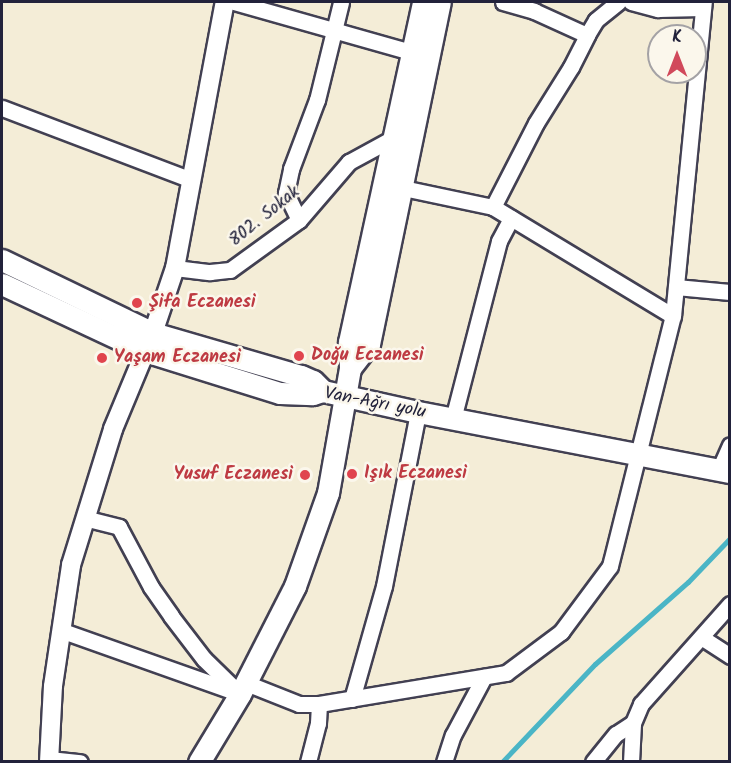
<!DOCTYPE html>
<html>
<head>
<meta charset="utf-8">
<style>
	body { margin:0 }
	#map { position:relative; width:731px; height:763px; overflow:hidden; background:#f4edd7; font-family:Kalam,sans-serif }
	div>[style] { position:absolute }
	.stream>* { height:5px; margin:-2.5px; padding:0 2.5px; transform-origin:2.5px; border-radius:2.5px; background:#4ab5c6 }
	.roads { filter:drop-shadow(2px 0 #424052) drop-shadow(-2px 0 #424052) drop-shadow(0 2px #424052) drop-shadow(0 -2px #424052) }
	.minor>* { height:15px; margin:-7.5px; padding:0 7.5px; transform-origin:7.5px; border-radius:7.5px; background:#fff }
	.tertiary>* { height:18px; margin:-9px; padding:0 9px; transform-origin:9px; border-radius:9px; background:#fff }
	.secondary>* { height:21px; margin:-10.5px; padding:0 10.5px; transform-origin:10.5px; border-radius:10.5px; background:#fff }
	.dots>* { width:16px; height:16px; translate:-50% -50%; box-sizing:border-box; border:3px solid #fbf7ec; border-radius:50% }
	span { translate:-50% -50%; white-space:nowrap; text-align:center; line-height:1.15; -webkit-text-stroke:5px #fbf7ec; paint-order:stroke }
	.street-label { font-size:18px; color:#22223b }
	.health-label { font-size:18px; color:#be3a42; font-weight:700 }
	.left { translate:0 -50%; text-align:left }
	.right { translate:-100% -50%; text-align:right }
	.frame { position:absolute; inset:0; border:3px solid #22223b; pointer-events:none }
	.north { position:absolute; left:647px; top:24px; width:60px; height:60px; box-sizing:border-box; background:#fbf7ec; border:2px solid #a4a2a5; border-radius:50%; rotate:0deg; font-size:16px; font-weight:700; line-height:24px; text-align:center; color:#22223b }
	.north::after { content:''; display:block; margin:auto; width:21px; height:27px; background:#d1495b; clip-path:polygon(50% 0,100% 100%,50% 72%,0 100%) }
</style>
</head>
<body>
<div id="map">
	<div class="stream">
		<i style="left:502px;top:762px;width:135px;rotate:-46.5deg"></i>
		<i style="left:595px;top:664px;width:124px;rotate:-41.4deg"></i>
		<i style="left:688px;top:582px;width:61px;rotate:-46.3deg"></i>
	</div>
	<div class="roads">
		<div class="minor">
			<i style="left:234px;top:2px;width:194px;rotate:15.8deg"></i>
			<i style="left:503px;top:2px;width:32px;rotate:16deg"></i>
			<i style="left:534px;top:11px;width:58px;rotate:24.4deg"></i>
			<i style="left:631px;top:2px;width:28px;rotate:15deg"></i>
			<i style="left:658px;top:9px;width:44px;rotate:-1.3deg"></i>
			<i style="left:2px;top:108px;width:203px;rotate:20.8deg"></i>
			<i style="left:394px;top:184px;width:10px;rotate:24deg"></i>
			<i style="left:403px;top:188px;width:92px;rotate:11.9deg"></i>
			<i style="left:493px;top:207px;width:210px;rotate:31.2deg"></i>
			<i style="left:493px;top:207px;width:94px;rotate:-62.9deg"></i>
			<i style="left:536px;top:123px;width:66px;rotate:-58deg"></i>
			<i style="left:571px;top:67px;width:36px;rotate:-63deg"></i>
			<i style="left:587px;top:35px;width:17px;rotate:-59deg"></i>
			<i style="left:596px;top:20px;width:28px;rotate:-39deg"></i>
			<i style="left:299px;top:220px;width:30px;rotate:-116deg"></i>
			<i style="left:286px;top:193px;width:25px;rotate:-78deg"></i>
			<i style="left:291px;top:169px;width:74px;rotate:-69.4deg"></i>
			<i style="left:317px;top:100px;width:101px;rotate:-76.2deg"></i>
			<i style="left:175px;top:268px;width:35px;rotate:7deg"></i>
			<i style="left:210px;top:272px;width:20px;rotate:-6deg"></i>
			<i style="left:230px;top:270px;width:85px;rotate:-35.9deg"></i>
			<i style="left:299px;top:220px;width:77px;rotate:-49.2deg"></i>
			<i style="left:349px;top:162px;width:52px;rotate:-28.5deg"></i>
			<i style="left:676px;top:287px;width:54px;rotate:5.3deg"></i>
			<i style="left:453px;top:419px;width:184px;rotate:-75.5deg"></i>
			<i style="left:499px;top:241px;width:26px;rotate:-62deg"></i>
			<i style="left:719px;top:470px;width:27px;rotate:-66deg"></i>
			<i style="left:84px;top:518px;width:36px;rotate:14deg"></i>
			<i style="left:119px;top:527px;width:68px;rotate:61.9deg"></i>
			<i style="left:151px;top:587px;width:35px;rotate:55deg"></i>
			<i style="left:171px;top:616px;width:54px;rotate:52.5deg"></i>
			<i style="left:204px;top:659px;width:50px;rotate:44.2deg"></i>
			<i style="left:60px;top:630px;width:186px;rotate:19.5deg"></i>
			<i style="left:701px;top:637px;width:35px;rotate:33deg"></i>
			<i style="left:246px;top:683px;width:57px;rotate:21.6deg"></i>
			<i style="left:299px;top:704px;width:20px"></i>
			<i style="left:319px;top:704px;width:190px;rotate:-9.4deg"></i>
			<i style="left:506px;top:673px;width:69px;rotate:-36.7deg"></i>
			<i style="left:561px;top:632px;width:82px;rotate:-53.4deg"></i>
			<i style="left:610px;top:566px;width:258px;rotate:-75.9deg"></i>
			<i style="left:673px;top:316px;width:316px;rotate:-84.4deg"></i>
			<i style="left:352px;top:699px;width:117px;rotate:-74.2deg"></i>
			<i style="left:384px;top:586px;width:177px;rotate:-78.9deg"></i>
			<i style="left:49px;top:759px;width:31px;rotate:6deg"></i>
			<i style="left:308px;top:762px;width:40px;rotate:-75.6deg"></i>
			<i style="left:318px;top:723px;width:19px;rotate:-87deg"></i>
			<i style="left:444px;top:762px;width:28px;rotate:-72deg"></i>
			<i style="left:453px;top:735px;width:66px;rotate:-61.9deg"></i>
			<i style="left:593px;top:762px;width:36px;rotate:-51deg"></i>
			<i style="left:616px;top:734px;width:20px;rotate:-33deg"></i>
			<i style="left:631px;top:762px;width:39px;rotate:-87deg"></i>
			<i style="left:633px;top:723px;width:21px;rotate:-67deg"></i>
			<i style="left:641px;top:704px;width:134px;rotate:-48.3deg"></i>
		</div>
		<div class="tertiary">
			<i style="left:49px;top:762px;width:76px;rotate:-87deg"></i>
			<i style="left:53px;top:686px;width:122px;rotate:-81.5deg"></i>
			<i style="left:71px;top:565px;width:142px;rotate:-72.8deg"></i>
			<i style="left:113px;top:429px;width:104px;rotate:-67.4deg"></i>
			<i style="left:153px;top:333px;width:69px;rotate:-71.3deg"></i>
			<i style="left:175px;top:268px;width:271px;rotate:-79.4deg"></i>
		</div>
		<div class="secondary">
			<i style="left:2px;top:260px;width:168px;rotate:25.8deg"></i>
			<i style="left:153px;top:333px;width:154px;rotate:16.2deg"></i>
			<i style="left:301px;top:376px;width:13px;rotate:23deg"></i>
			<i style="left:313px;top:381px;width:14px;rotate:45deg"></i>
			<i style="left:2px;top:284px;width:158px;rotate:25.1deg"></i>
			<i style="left:145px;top:351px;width:141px;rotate:17.3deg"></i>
			<i style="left:280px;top:393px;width:33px;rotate:2deg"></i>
			<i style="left:313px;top:394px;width:10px;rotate:-17deg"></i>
			<i style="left:323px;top:391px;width:97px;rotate:12.5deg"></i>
			<i style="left:418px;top:412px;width:318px;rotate:10.9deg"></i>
			<i style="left:350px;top:368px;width:31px;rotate:-52deg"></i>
			<i style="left:369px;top:344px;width:349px;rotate:-78.3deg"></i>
			<i style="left:199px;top:762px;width:79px;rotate:-58.9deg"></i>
			<i style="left:240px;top:694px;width:121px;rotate:-63deg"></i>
			<i style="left:295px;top:586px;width:99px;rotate:-70.5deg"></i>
			<i style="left:328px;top:493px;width:127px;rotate:-80deg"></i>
			<i style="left:350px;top:368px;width:26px;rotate:-92deg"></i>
			<i style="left:349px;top:342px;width:348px;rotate:-77.7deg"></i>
		</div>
	</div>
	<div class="dots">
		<i style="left:137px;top:303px;background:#e0444e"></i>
		<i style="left:299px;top:356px;background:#e0444e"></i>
		<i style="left:102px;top:358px;background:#e0444e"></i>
		<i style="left:352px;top:474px;background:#e0444e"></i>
		<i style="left:305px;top:475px;background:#e0444e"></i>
	</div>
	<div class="street-label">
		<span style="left:265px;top:217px;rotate:-39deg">802. Sokak</span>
		<span style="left:375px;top:404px;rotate:11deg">Van-Ağrı yolu</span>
	</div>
	<div class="health-label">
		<span class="left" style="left:149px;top:303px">Şifa Eczanesi</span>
		<span class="left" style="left:311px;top:356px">Doğu Eczanesi</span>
		<span class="left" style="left:114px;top:358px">Yaşam Eczanesi</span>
		<span class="left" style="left:364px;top:474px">Işık Eczanesi</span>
		<span class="right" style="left:293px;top:475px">Yusuf Eczanesi</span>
	</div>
	<div class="frame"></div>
	<div class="north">K</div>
</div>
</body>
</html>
